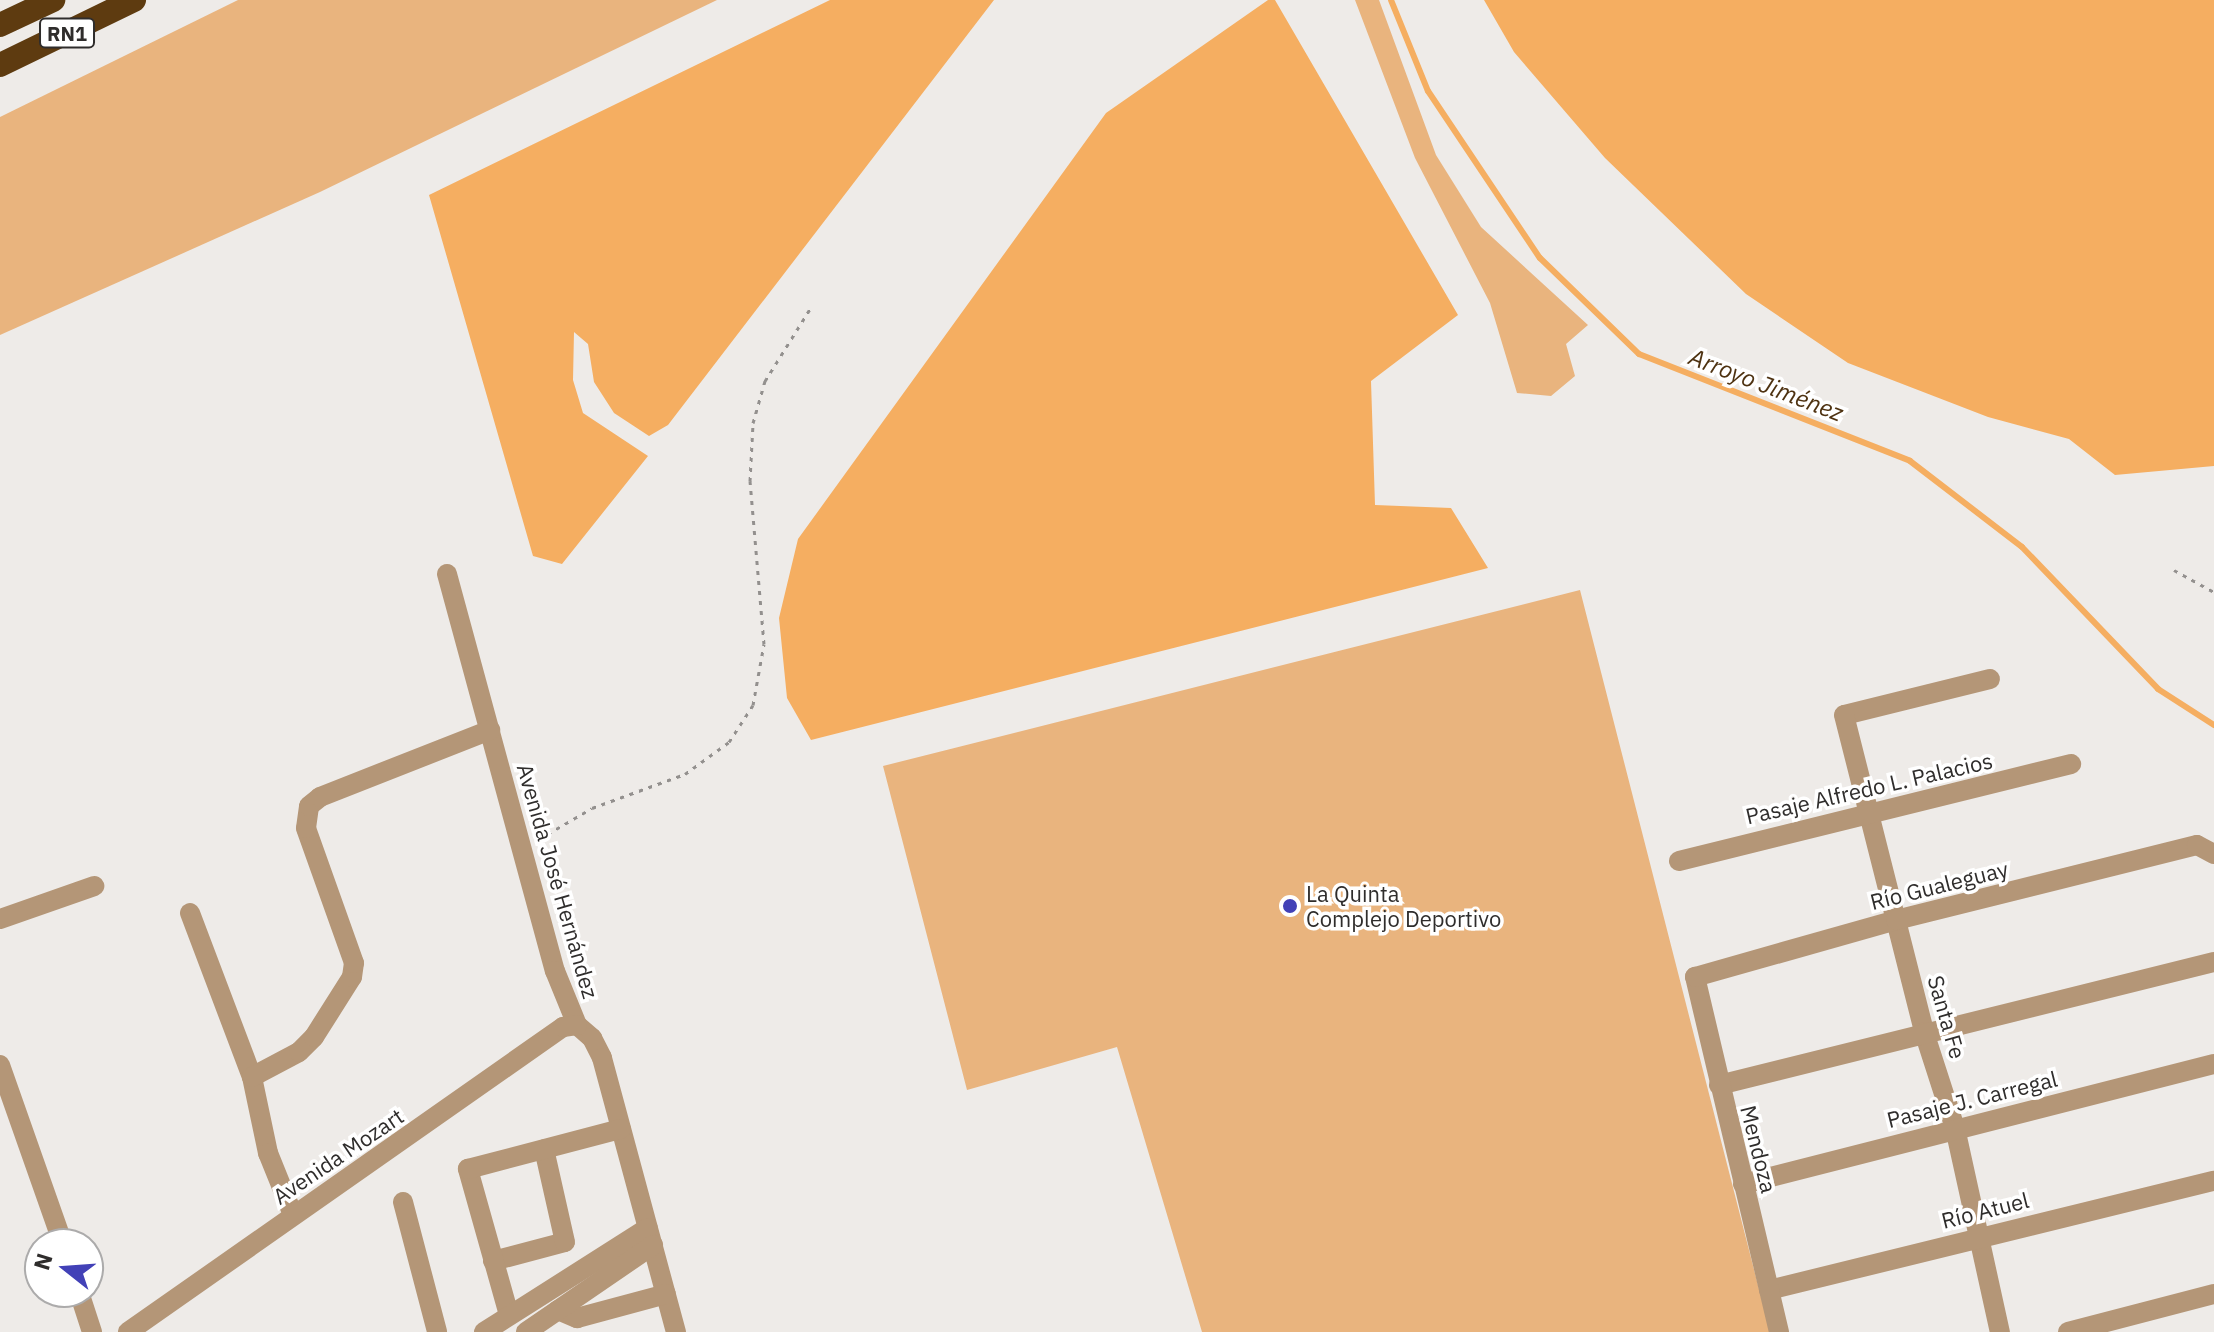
<!DOCTYPE html>
<html>
<head>
<meta charset="utf-8">
<style>
	body { margin:0 }
	#map { position:relative; width:2214px; height:1332px; overflow:hidden; background:#eeebe8; font-family:"IBM Plex Sans",sans-serif }
	div>[style] { position:absolute }
	.green>* { inset:0; background:#e9b47e }
	.water>* { inset:0; background:#f5ae61 }
	.stream>* { height:6px; margin:-3px; padding:0 3px; transform-origin:3px; border-radius:3px; background:#f5ae61 }
	.path>* { height:3px; margin-top:-1.5px; transform-origin:0; background:repeating-linear-gradient(90deg,#93908e 0 4px,transparent 0 10px) }
	.minor>* { height:20px; margin:-10px; padding:0 10px; transform-origin:10px; border-radius:10px; background:#b49677 }
	.highway>* { height:24px; margin:-12px; padding:0 12px; transform-origin:12px; border-radius:12px; background:#5e3b10 }
	.dots>* { width:22px; height:22px; translate:-50% -50%; box-sizing:border-box; border:4px solid #fff; border-radius:50% }
	span { translate:-50% -50%; white-space:nowrap; text-align:center; line-height:1.15; -webkit-text-stroke:7px #fff; paint-order:stroke }
	.shield-label span { padding:2px 6px; background:#fff; border:2px solid; border-radius:6px; -webkit-text-stroke-width:0 }
	.shield-label { font-size:20px; color:#2f2d2c; font-weight:700 }
	.street-label { font-size:22px; color:#2f2d2c }
	.poi-label { font-size:22px; color:#2f2d2c }
	.left { translate:0 -50%; text-align:left }
	.water-label { font-size:24px; color:#4e3211; font-style:italic }
	.north { position:absolute; left:24px; top:1228px; width:80px; height:80px; box-sizing:border-box; background:#fff; border:2px solid #acabab; border-radius:50%; rotate:287deg; font-size:22px; font-weight:700; line-height:32px; text-align:center; color:#2f2d2c }
	.north::after { content:''; display:block; margin:auto; width:28px; height:36px; background:#4241b7; clip-path:polygon(50% 0,100% 100%,50% 72%,0 100%) }
</style>
</head>
<body>
<div id="map">
	<div class="green">
		<i style="clip-path:polygon(238px 0,717px 0,320px 192px,0 335px,0 117px)"></i>
		<i style="clip-path:polygon(1355px 0,1379px 0,1436px 155px,1481px 227px,1588px 325px,1566px 344px,1575px 376px,1551px 396px,1517px 393px,1490px 303px,1415px 158px)"></i>
		<i style="clip-path:polygon(1580px 590px,1770px 1332px,1202px 1332px,1117px 1047px,967px 1090px,883px 766px)"></i>
	</div>
	<div class="water">
		<i style="clip-path:polygon(830px 0,994px 0,668px 425px,649px 436px,614px 413px,594px 382px,588px 344px,574px 332px,573px 380px,583px 413px,648px 456px,562px 564px,533px 556px,429px 195px)"></i>
		<i style="clip-path:polygon(1268px 0,1275px 0,1458px 315px,1371px 381px,1375px 505px,1451px 508px,1488px 568px,811px 740px,787px 698px,779px 618px,798px 539px,1106px 113px)"></i>
		<i style="clip-path:polygon(1484px 0,2214px 0,2214px 466px,2115px 475px,2069px 439px,1988px 417px,1848px 363px,1746px 294px,1605px 158px,1514px 52px)"></i>
	</div>
	<div class="stream">
		<i style="left:1391px;top:0;width:98px;rotate:67.9deg"></i>
		<i style="left:1428px;top:91px;width:201px;rotate:56.2deg"></i>
		<i style="left:1540px;top:258px;width:138px;rotate:44.1deg"></i>
		<i style="left:1639px;top:354px;width:291px;rotate:21.5deg"></i>
		<i style="left:1910px;top:461px;width:141px;rotate:37.5deg"></i>
		<i style="left:2022px;top:547px;width:197px;rotate:46.2deg"></i>
		<i style="left:2158px;top:689px;width:67px;rotate:32.7deg"></i>
	</div>
	<div class="path">
		<i style="left:2174px;top:570px;width:46px;rotate:28.8deg"></i>
		<i style="left:539px;top:839px;width:61px;rotate:-30.3deg"></i>
		<i style="left:592px;top:808px;width:99px;rotate:-20.1deg"></i>
		<i style="left:685px;top:774px;width:54px;rotate:-36deg"></i>
		<i style="left:729px;top:742px;width:44px;rotate:-57deg"></i>
		<i style="left:753px;top:705px;width:62px;rotate:-79.8deg"></i>
		<i style="left:764px;top:644px;width:164px;rotate:-94.9deg"></i>
		<i style="left:750px;top:481px;width:58px;rotate:-87deg"></i>
		<i style="left:753px;top:423px;width:44px;rotate:-74.1deg"></i>
		<i style="left:765px;top:381px;width:85px;rotate:-58deg"></i>
	</div>
	<div class="minor">
		<i style="left:447px;top:574px;width:411px;rotate:74.8deg"></i>
		<i style="left:555px;top:971px;width:58px;rotate:67.8deg"></i>
		<i style="left:577px;top:1025px;width:20px;rotate:41deg"></i>
		<i style="left:592px;top:1038px;width:22px;rotate:63deg"></i>
		<i style="left:602px;top:1058px;width:284px;rotate:74.9deg"></i>
		<i style="left:1990px;top:679px;width:150px;rotate:166.1deg"></i>
		<i style="left:1844px;top:715px;width:327px;rotate:75.8deg"></i>
		<i style="left:1924px;top:1032px;width:101px;rotate:72.1deg"></i>
		<i style="left:1955px;top:1128px;width:209px;rotate:77.6deg"></i>
		<i style="left:1679px;top:861px;width:404px;rotate:-13.9deg"></i>
		<i style="left:190px;top:913px;width:175px;rotate:69.3deg"></i>
		<i style="left:252px;top:1077px;width:78px;rotate:78.1deg"></i>
		<i style="left:268px;top:1153px;width:67px;rotate:68deg"></i>
		<i style="left:0;top:919px;width:100px;rotate:-19.3deg"></i>
		<i style="left:0;top:1065px;width:190px;rotate:70.6deg"></i>
		<i style="left:252px;top:1077px;width:53px;rotate:-28deg"></i>
		<i style="left:299px;top:1052px;width:21px;rotate:-45deg"></i>
		<i style="left:314px;top:1037px;width:71px;rotate:-57.7deg"></i>
		<i style="left:352px;top:977px;width:14px;rotate:-82deg"></i>
		<i style="left:354px;top:963px;width:143px;rotate:-109.6deg"></i>
		<i style="left:306px;top:828px;width:22px;rotate:-82deg"></i>
		<i style="left:309px;top:806px;width:14px;rotate:-39deg"></i>
		<i style="left:320px;top:797px;width:183px;rotate:-21.5deg"></i>
		<i style="left:1719px;top:1085px;width:510px;rotate:-13.95deg"></i>
		<i style="left:1743px;top:1184px;width:486px;rotate:-14.3deg"></i>
		<i style="left:403px;top:1202px;width:134px;rotate:75.3deg"></i>
		<i style="left:493px;top:1261px;width:74px;rotate:-14.8deg"></i>
		<i style="left:565px;top:1242px;width:95px;rotate:-102.7deg"></i>
		<i style="left:1769px;top:1290px;width:458px;rotate:-13.8deg"></i>
		<i style="left:79px;top:1292px;width:42px;rotate:72deg"></i>
		<i style="left:558px;top:1310px;width:21px;rotate:23deg"></i>
		<i style="left:577px;top:1318px;width:92px;rotate:-15.1deg"></i>
		<i style="left:509px;top:1315px;width:152px;rotate:-105.7deg"></i>
		<i style="left:468px;top:1169px;width:158px;rotate:-14.7deg"></i>
		<i style="left:128px;top:1332px;width:531px;rotate:-35.04deg"></i>
		<i style="left:563px;top:1027px;width:14px;rotate:-8deg"></i>
		<i style="left:484px;top:1332px;width:194px;rotate:-32.4deg"></i>
		<i style="left:526px;top:1332px;width:154px;rotate:-34.4deg"></i>
		<i style="left:1779px;top:1332px;width:365px;rotate:-103.3deg"></i>
		<i style="left:1695px;top:977px;width:209px;rotate:-15.8deg"></i>
		<i style="left:1896px;top:920px;width:310px;rotate:-14deg"></i>
		<i style="left:2197px;top:845px;width:19px;rotate:28deg"></i>
		<i style="left:2068px;top:1332px;width:151px;rotate:-14.6deg"></i>
	</div>
	<div class="highway">
		<i style="left:0;top:25px;width:59px;rotate:-25.3deg"></i>
		<i style="left:0;top:65px;width:149px;rotate:-25.9deg"></i>
	</div>
	<div class="dots">
		<i style="left:1290px;top:906px;background:#4241b7"></i>
	</div>
	<div class="shield-label">
		<span style="left:67px;top:33px">RN1</span>
	</div>
	<div class="street-label">
		<span style="left:1869px;top:788px;rotate:-13deg">Pasaje Alfredo L. Palacios</span>
		<span style="left:558px;top:881px;rotate:74deg">Avenida José Hernández</span>
		<span style="left:1939px;top:885px;rotate:-14deg">Río Gualeguay</span>
		<span style="left:1947px;top:1017px;rotate:74deg">Santa Fe</span>
		<span style="left:1972px;top:1099px;rotate:-14deg">Pasaje J. Carregal</span>
		<span style="left:1759px;top:1149px;rotate:76deg">Mendoza</span>
		<span style="left:338px;top:1156px;rotate:-34deg">Avenida Mozart</span>
		<span style="left:1985px;top:1210px;rotate:-14deg">Río Atuel</span>
	</div>
	<div class="poi-label">
		<span class="left" style="left:1306px;top:906px">La Quinta<br>Complejo Deportivo</span>
	</div>
	<div class="water-label">
		<span style="left:1766px;top:385px;rotate:21deg">Arroyo Jiménez</span>
	</div>
	<div class="north">N</div>
</div>
</body>
</html>
